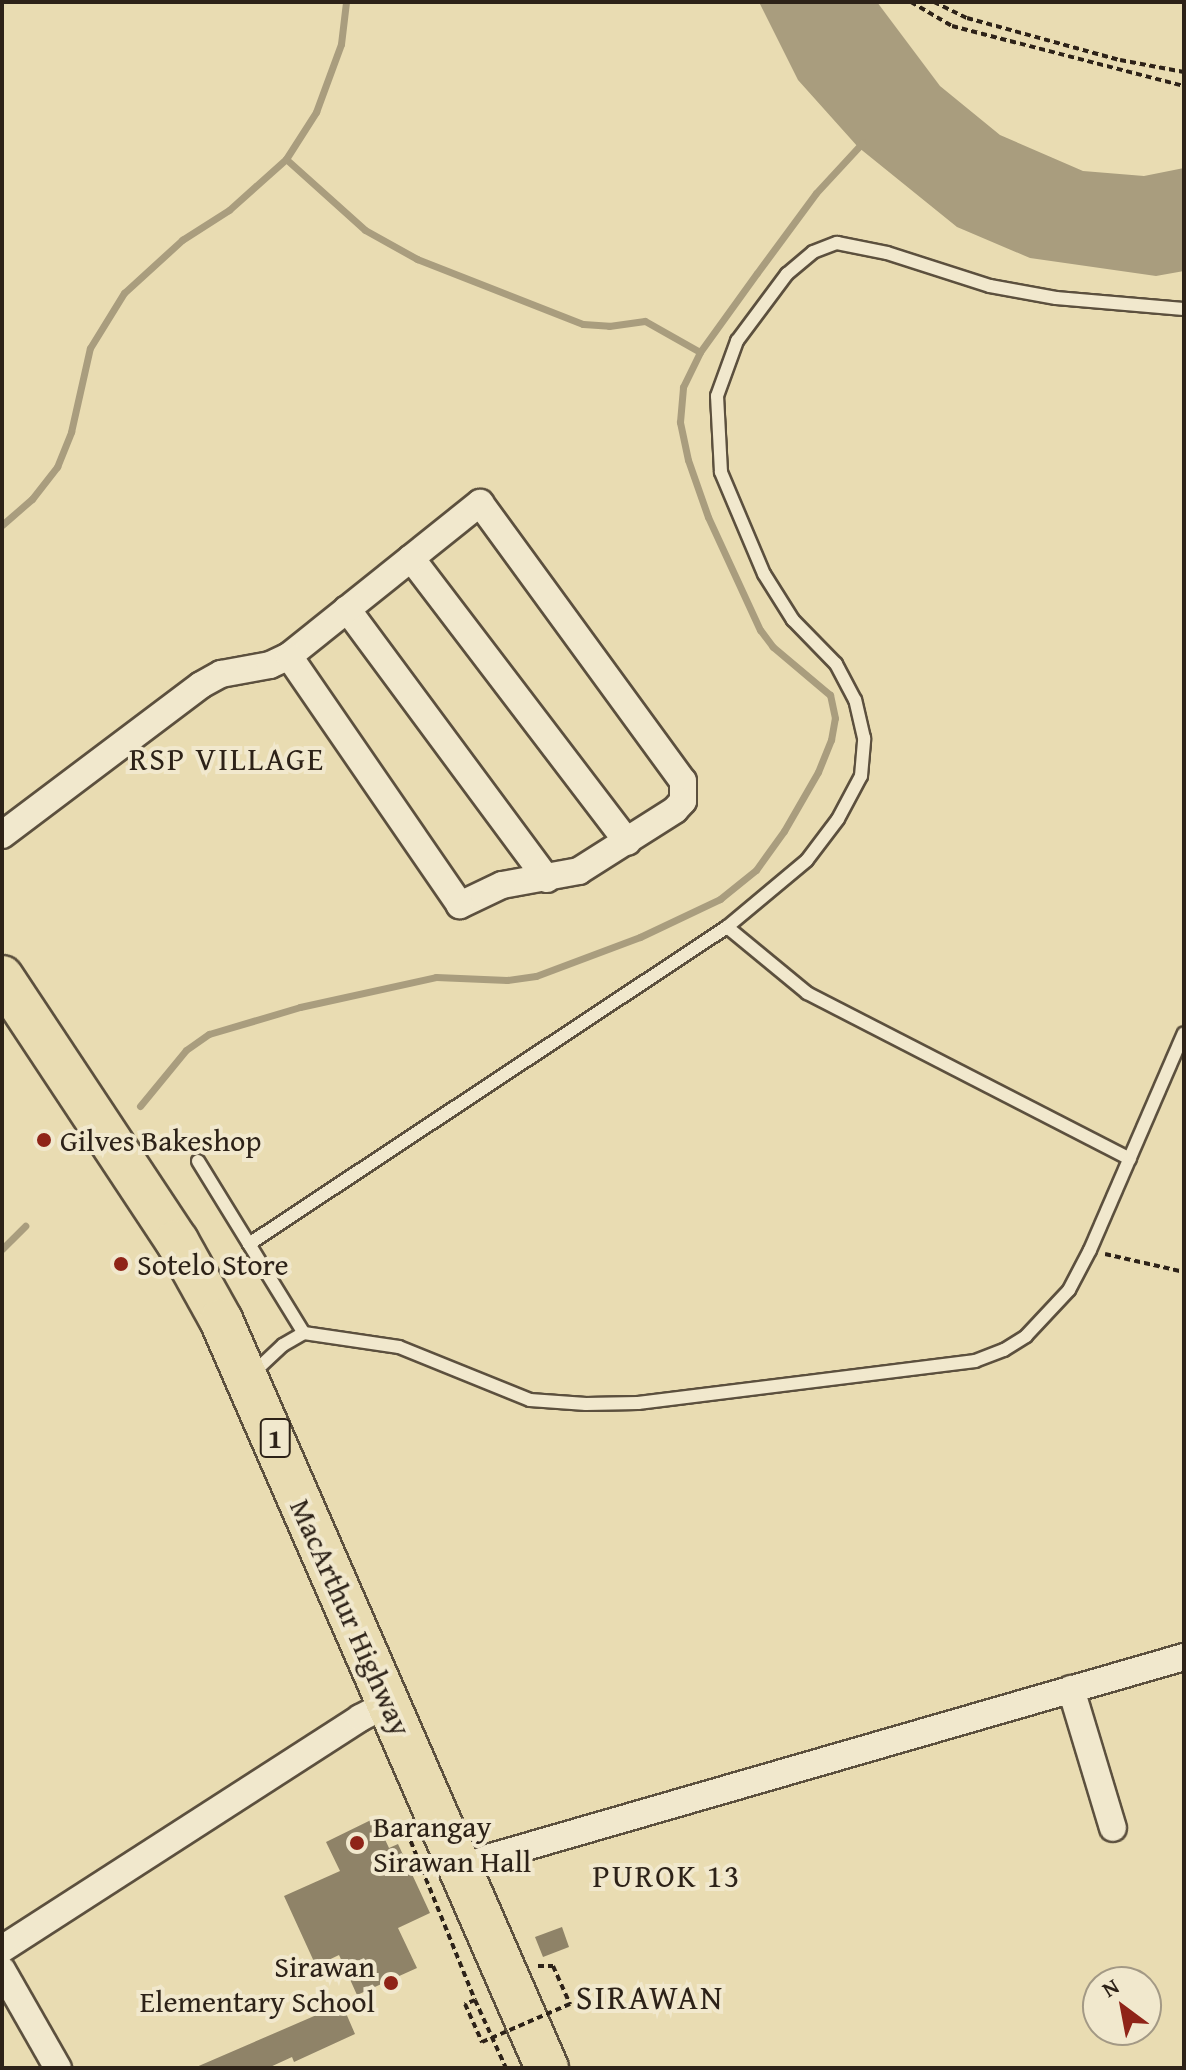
<!DOCTYPE html>
<html>
<head>
<meta charset="utf-8">
<style>
	body { margin:0 }
	#map { position:relative; width:1186px; height:2070px; overflow:hidden; background:#e9dcb2; font-family:"Gentium Book Plus",serif }
	div>[style] { position:absolute }
	.water>* { inset:0; background:#a99d7e }
	.stream>* { height:7px; margin:-3.5px; padding:0 3.5px; transform-origin:3.5px; border-radius:3.5px; background:#a99d7e }
	.building>* { inset:0; background:#8f8368 }
	.path>* { height:4px; margin-top:-2px; transform-origin:0; background:repeating-linear-gradient(90deg,#2d2218 0 6px,transparent 0 10px) }
	.roads { filter:drop-shadow(2px 0 #5c503e) drop-shadow(-2px 0 #5c503e) drop-shadow(0 2px #5c503e) drop-shadow(0 -2px #5c503e) }
	.service>* { height:12px; margin:-6px; padding:0 6px; transform-origin:6px; border-radius:6px; background:#f1e8cd }
	.minor>* { height:26px; margin:-13px; padding:0 13px; transform-origin:13px; border-radius:13px; background:#f1e8cd }
	.trunk>* { height:42px; margin:-21px; padding:0 21px; transform-origin:21px; border-radius:21px; background:#e9dcb2 }
	.path-bridge>* { height:4px; margin-top:-2px; transform-origin:0; background:repeating-linear-gradient(90deg,#2d2218 0 6px,transparent 0 10px) }
	.dots>* { width:22px; height:22px; translate:-50% -50%; box-sizing:border-box; border:4px solid #f1e8cd; border-radius:50% }
	span { translate:-50% -50%; white-space:nowrap; text-align:center; line-height:1.15; -webkit-text-stroke:8px #f1e8cd; paint-order:stroke }
	.shield-label span { padding:2px 6px; background:#f1e8cd; border:2px solid; border-radius:6px; -webkit-text-stroke-width:0 }
	.shield-label { font-size:28px; color:#2d2218; font-weight:700 }
	.poi-label { font-size:30px; color:#2d2218 }
	.left { translate:0 -50%; text-align:left }
	.right { translate:-100% -50%; text-align:right }
	.street-label { font-size:30px; color:#2d2218 }
	.neighbourhood-label { font-size:32px; color:#2d2218; letter-spacing:2px }
	.quarter-label { font-size:34px; color:#2d2218; letter-spacing:2px }
	.frame { position:absolute; inset:0; border:4px solid #2d2218; pointer-events:none }
	.north { position:absolute; left:1082px; top:1966px; width:80px; height:80px; box-sizing:border-box; background:#f1e8cd; border:2px solid #a39985; border-radius:50%; rotate:328deg; font-size:22px; font-weight:700; line-height:32px; text-align:center; color:#2d2218 }
	.north::after { content:''; display:block; margin:auto; width:28px; height:36px; background:#8f2418; clip-path:polygon(50% 0,100% 100%,50% 72%,0 100%) }
</style>
</head>
<body>
<div id="map">
	<div class="water">
		<i style="clip-path:polygon(759px 2px,877px 2px,940px 86px,1000px 135px,1083px 171px,1144px 176px,1184px 168px,1184px 271px,1156px 276px,1030px 258px,957px 227px,858px 147px,798px 80px)"></i>
	</div>
	<div class="stream">
		<i style="left:286px;top:159px;width:106px;rotate:41.9deg"></i>
		<i style="left:365px;top:230px;width:60px;rotate:29.1deg"></i>
		<i style="left:417px;top:259px;width:178px;rotate:21.4deg"></i>
		<i style="left:583px;top:324px;width:26px;rotate:4deg"></i>
		<i style="left:609px;top:326px;width:36px;rotate:-8deg"></i>
		<i style="left:645px;top:321px;width:63px;rotate:29.4deg"></i>
		<i style="left:2px;top:525px;width:40px;rotate:-41deg"></i>
		<i style="left:32px;top:499px;width:41px;rotate:-52deg"></i>
		<i style="left:57px;top:467px;width:38px;rotate:-68deg"></i>
		<i style="left:71px;top:432px;width:86px;rotate:-77.3deg"></i>
		<i style="left:90px;top:348px;width:65px;rotate:-58.3deg"></i>
		<i style="left:124px;top:293px;width:79px;rotate:-42.4deg"></i>
		<i style="left:182px;top:240px;width:56px;rotate:-32.6deg"></i>
		<i style="left:229px;top:210px;width:76px;rotate:-41.8deg"></i>
		<i style="left:286px;top:159px;width:56px;rotate:-57.4deg"></i>
		<i style="left:316px;top:112px;width:72px;rotate:-69.8deg"></i>
		<i style="left:341px;top:44px;width:42px;rotate:-83.2deg"></i>
		<i style="left:140px;top:1106px;width:72px;rotate:-50.6deg"></i>
		<i style="left:186px;top:1050px;width:28px;rotate:-35deg"></i>
		<i style="left:209px;top:1034px;width:95px;rotate:-16.5deg"></i>
		<i style="left:300px;top:1007px;width:139px;rotate:-12.4deg"></i>
		<i style="left:436px;top:977px;width:71px;rotate:2.4deg"></i>
		<i style="left:507px;top:980px;width:29px;rotate:-8deg"></i>
		<i style="left:536px;top:976px;width:111px;rotate:-20.6deg"></i>
		<i style="left:640px;top:937px;width:89px;rotate:-25.4deg"></i>
		<i style="left:720px;top:899px;width:46px;rotate:-38.9deg"></i>
		<i style="left:756px;top:870px;width:48px;rotate:-54.3deg"></i>
		<i style="left:784px;top:831px;width:68px;rotate:-60deg"></i>
		<i style="left:818px;top:772px;width:35px;rotate:-68deg"></i>
		<i style="left:831px;top:740px;width:22px;rotate:-80deg"></i>
		<i style="left:835px;top:718px;width:24px;rotate:-102deg"></i>
		<i style="left:830px;top:695px;width:75px;rotate:-139.9deg"></i>
		<i style="left:773px;top:647px;width:21px;rotate:-127deg"></i>
		<i style="left:760px;top:630px;width:124px;rotate:-114.7deg"></i>
		<i style="left:708px;top:517px;width:60px;rotate:-109.3deg"></i>
		<i style="left:688px;top:460px;width:39px;rotate:-102deg"></i>
		<i style="left:680px;top:422px;width:35px;rotate:-85deg"></i>
		<i style="left:683px;top:387px;width:39px;rotate:-64deg"></i>
		<i style="left:700px;top:352px;width:97px;rotate:-54.2deg"></i>
		<i style="left:757px;top:273px;width:99px;rotate:-53.6deg"></i>
		<i style="left:816px;top:193px;width:69px;rotate:-47.3deg"></i>
		<i style="left:2px;top:1249px;width:33px;rotate:-45deg"></i>
	</div>
	<div class="building">
		<i style="clip-path:polygon(375px 1818px,389px 1848px,398px 1844px,430px 1913px,398px 1928px,417px 1968px,357px 1995px,339px 1955px,316px 1966px,284px 1896px,340px 1871px,326px 1842px)"></i>
		<i style="clip-path:polygon(562px 1927px,569px 1947px,543px 1957px,535px 1937px)"></i>
		<i style="clip-path:polygon(342px 2004px,355px 2034px,294px 2062px,292px 2057px,268px 2068px,194px 2068px)"></i>
	</div>
	<div class="path">
		<i style="left:911px;top:2px;width:48px;rotate:30.3deg"></i>
		<i style="left:952px;top:26px;width:240px;rotate:14.5deg"></i>
		<i style="left:934px;top:2px;width:37px;rotate:26deg"></i>
		<i style="left:967px;top:18px;width:159px;rotate:15.4deg"></i>
		<i style="left:1120px;top:60px;width:65px;rotate:10.6deg"></i>
		<i style="left:1105px;top:1254px;width:81px;rotate:12.8deg"></i>
		<i style="left:407px;top:1832px;width:181px;rotate:68deg"></i>
		<i style="left:475px;top:2000px;width:11px;rotate:158deg"></i>
		<i style="left:465px;top:2004px;width:42px;rotate:65.9deg"></i>
		<i style="left:538px;top:1966px;width:15px"></i>
		<i style="left:553px;top:1966px;width:42px;rotate:65.9deg"></i>
		<i style="left:475px;top:2000px;width:75px;rotate:65.5deg"></i>
	</div>
	<div class="roads">
		<div class="service">
			<i style="left:727px;top:927px;width:104px;rotate:39.5deg"></i>
			<i style="left:807px;top:993px;width:363px;rotate:27.2deg"></i>
			<i style="left:198px;top:1161px;width:202px;rotate:58.4deg"></i>
			<i style="left:249px;top:1244px;width:574px;rotate:-33.55deg"></i>
			<i style="left:727px;top:927px;width:104px;rotate:-39.9deg"></i>
			<i style="left:807px;top:860px;width:51px;rotate:-52.9deg"></i>
			<i style="left:838px;top:819px;width:49px;rotate:-61.9deg"></i>
			<i style="left:861px;top:776px;width:38px;rotate:-85deg"></i>
			<i style="left:864px;top:738px;width:39px;rotate:-103deg"></i>
			<i style="left:855px;top:700px;width:41px;rotate:-117.8deg"></i>
			<i style="left:836px;top:664px;width:62px;rotate:-134.3deg"></i>
			<i style="left:793px;top:620px;width:54px;rotate:-122.2deg"></i>
			<i style="left:764px;top:574px;width:111px;rotate:-112.9deg"></i>
			<i style="left:721px;top:472px;width:76px;rotate:-93deg"></i>
			<i style="left:717px;top:396px;width:59px;rotate:-70deg"></i>
			<i style="left:737px;top:341px;width:84px;rotate:-53.3deg"></i>
			<i style="left:787px;top:274px;width:34px;rotate:-40deg"></i>
			<i style="left:813px;top:252px;width:26px;rotate:-21deg"></i>
			<i style="left:837px;top:243px;width:51px;rotate:11.3deg"></i>
			<i style="left:887px;top:253px;width:108px;rotate:17.8deg"></i>
			<i style="left:990px;top:286px;width:67px;rotate:10.3deg"></i>
			<i style="left:1056px;top:298px;width:128px;rotate:4.9deg"></i>
			<i style="left:251px;top:1375px;width:44px;rotate:-43.2deg"></i>
			<i style="left:283px;top:1345px;width:24px;rotate:-30deg"></i>
			<i style="left:304px;top:1333px;width:96px;rotate:8.4deg"></i>
			<i style="left:399px;top:1347px;width:141px;rotate:22deg"></i>
			<i style="left:530px;top:1400px;width:56px;rotate:4.1deg"></i>
			<i style="left:586px;top:1404px;width:52px;rotate:-1.1deg"></i>
			<i style="left:638px;top:1403px;width:340px;rotate:-7.1deg"></i>
			<i style="left:975px;top:1361px;width:31px;rotate:-21deg"></i>
			<i style="left:1004px;top:1350px;width:26px;rotate:-32deg"></i>
			<i style="left:1026px;top:1336px;width:63px;rotate:-46.9deg"></i>
			<i style="left:1069px;top:1290px;width:45px;rotate:-62.3deg"></i>
			<i style="left:1090px;top:1250px;width:236px;rotate:-66.6deg"></i>
		</div>
		<div class="minor">
			<i style="left:411px;top:558px;width:357px;rotate:52.7deg"></i>
			<i style="left:347px;top:609px;width:336px;rotate:53.5deg"></i>
			<i style="left:2px;top:835px;width:249px;rotate:-37deg"></i>
			<i style="left:201px;top:685px;width:23px;rotate:-29deg"></i>
			<i style="left:221px;top:674px;width:50px;rotate:-10.4deg"></i>
			<i style="left:270px;top:665px;width:21px;rotate:-25deg"></i>
			<i style="left:289px;top:656px;width:245px;rotate:-38.7deg"></i>
			<i style="left:480px;top:503px;width:344px;rotate:53.9deg"></i>
			<i style="left:683px;top:781px;width:20px;rotate:90deg"></i>
			<i style="left:683px;top:801px;width:12px;rotate:132deg"></i>
			<i style="left:675px;top:810px;width:114px;rotate:147.6deg"></i>
			<i style="left:579px;top:871px;width:78px;rotate:169.7deg"></i>
			<i style="left:502px;top:885px;width:47px;rotate:154.5deg"></i>
			<i style="left:460px;top:905px;width:302px;rotate:-124.5deg"></i>
			<i style="left:1071px;top:1689px;width:145px;rotate:73.2deg"></i>
			<i style="left:460px;top:1869px;width:33px;rotate:-21deg"></i>
			<i style="left:491px;top:1857px;width:721px;rotate:-16.1deg"></i>
			<i style="left:2px;top:1949px;width:426px;rotate:-32.8deg"></i>
			<i style="left:360px;top:1718px;width:33px;rotate:-27deg"></i>
			<i style="left:2px;top:1970px;width:113px;rotate:60.3deg"></i>
		</div>
		<div class="trunk">
			<i style="left:2px;top:977px;width:317px;rotate:56.5deg"></i>
			<i style="left:177px;top:1241px;width:90px;rotate:60.9deg"></i>
			<i style="left:221px;top:1320px;width:816px;rotate:66.45deg"></i>
		</div>
	</div>
	<div class="path-bridge">
		<i style="left:482px;top:2042px;width:96px;rotate:-23.4deg"></i>
	</div>
	<div class="dots">
		<i style="left:44px;top:1140px;background:#8f2418"></i>
		<i style="left:121px;top:1264px;background:#8f2418"></i>
		<i style="left:357px;top:1843px;background:#8f2418"></i>
		<i style="left:391px;top:1983px;background:#8f2418"></i>
	</div>
	<div class="shield-label">
		<span style="left:275px;top:1438px">1</span>
	</div>
	<div class="poi-label">
		<span class="left" style="left:60px;top:1140px">Gilves Bakeshop</span>
		<span class="left" style="left:137px;top:1264px">Sotelo Store</span>
		<span class="left" style="left:373px;top:1843px">Barangay<br>Sirawan Hall</span>
		<span class="right" style="left:375px;top:1983px">Sirawan<br>Elementary School</span>
	</div>
	<div class="street-label">
		<span style="left:351px;top:1617px;rotate:66deg">MacArthur Highway</span>
	</div>
	<div class="neighbourhood-label">
		<span style="left:227px;top:759px">RSP VILLAGE</span>
		<span style="left:667px;top:1876px">PUROK 13</span>
	</div>
	<div class="quarter-label">
		<span style="left:650px;top:1997px">SIRAWAN</span>
	</div>
	<div class="frame"></div>
	<div class="north">N</div>
</div>
</body>
</html>
